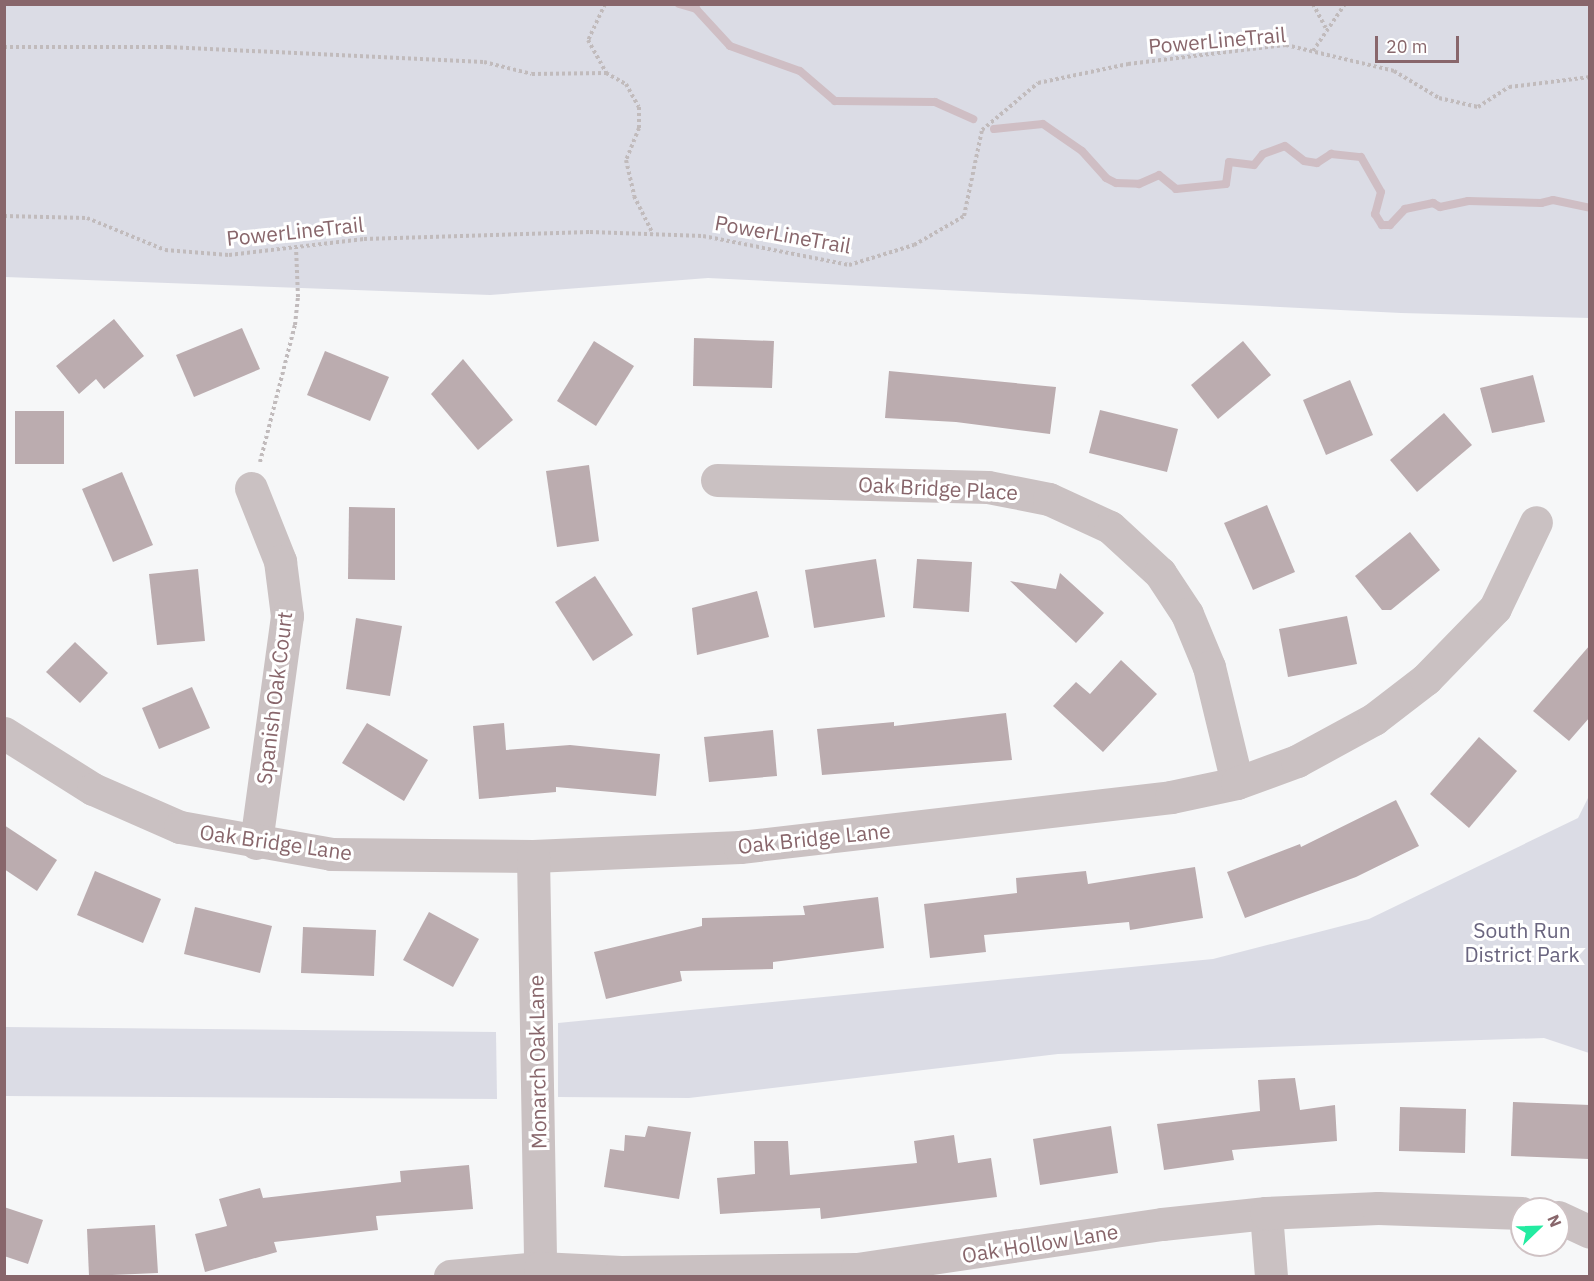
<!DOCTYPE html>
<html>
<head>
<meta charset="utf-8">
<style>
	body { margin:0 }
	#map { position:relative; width:1594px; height:1281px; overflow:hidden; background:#f6f7f8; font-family:"IBM Plex Sans",sans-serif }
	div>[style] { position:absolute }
	.green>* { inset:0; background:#dbdce5 }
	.stream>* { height:8px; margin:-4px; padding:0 4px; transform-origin:4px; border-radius:4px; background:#cfbec4 }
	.building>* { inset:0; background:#bbacaf }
	.path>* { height:4px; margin-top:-2px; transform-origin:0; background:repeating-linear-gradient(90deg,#c1bbbc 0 3px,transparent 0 6px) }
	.minor>* { height:33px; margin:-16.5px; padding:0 16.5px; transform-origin:16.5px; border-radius:16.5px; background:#cac1c2 }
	span { translate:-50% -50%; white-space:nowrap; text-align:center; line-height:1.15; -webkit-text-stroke:6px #fff; paint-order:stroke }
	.street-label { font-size:21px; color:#88666b }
	.park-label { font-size:21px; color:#6a657f }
	.frame { position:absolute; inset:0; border:6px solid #88666b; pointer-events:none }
	.north { position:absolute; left:1510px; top:1197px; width:60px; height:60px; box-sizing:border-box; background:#fff; border:2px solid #cfc2c4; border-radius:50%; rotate:67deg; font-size:16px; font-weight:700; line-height:24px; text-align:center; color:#88666b }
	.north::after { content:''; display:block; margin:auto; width:21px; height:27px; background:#23eba1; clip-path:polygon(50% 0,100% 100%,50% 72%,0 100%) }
	.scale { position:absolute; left:1375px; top:36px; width:84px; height:27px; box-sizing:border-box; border:3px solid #88666b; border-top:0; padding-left:8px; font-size:18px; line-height:21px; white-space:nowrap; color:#88666b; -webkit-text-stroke:4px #fff; paint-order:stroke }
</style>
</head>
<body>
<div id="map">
	<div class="green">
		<i style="clip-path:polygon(4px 5px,1589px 5px,1589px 318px,1401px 313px,708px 278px,490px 295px,5px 277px)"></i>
		<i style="clip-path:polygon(1589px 796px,1589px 1053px,1544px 1038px,1058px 1054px,689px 1098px,558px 1097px,558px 1023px,1213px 959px,1369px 919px,1578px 818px)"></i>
		<i style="clip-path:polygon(5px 1027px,496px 1032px,497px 1099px,5px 1096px)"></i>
	</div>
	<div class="stream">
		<i style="left:679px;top:4px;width:18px;rotate:16deg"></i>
		<i style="left:696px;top:9px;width:50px;rotate:47.4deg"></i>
		<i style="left:730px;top:46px;width:74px;rotate:19.7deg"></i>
		<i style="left:800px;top:71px;width:46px;rotate:40.6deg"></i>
		<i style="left:835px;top:101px;width:100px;rotate:0.6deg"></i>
		<i style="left:935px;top:102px;width:42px;rotate:24.1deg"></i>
		<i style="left:994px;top:129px;width:49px;rotate:-5.8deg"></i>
		<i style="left:1043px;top:124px;width:47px;rotate:34.7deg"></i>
		<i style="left:1082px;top:151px;width:36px;rotate:48deg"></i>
		<i style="left:1106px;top:178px;width:11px;rotate:27deg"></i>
		<i style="left:1116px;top:183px;width:23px;rotate:2deg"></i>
		<i style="left:1139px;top:184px;width:22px;rotate:-24deg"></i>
		<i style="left:1159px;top:175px;width:22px;rotate:39deg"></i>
		<i style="left:1176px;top:189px;width:50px;rotate:-5.7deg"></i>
		<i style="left:1226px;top:184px;width:22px;rotate:-82deg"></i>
		<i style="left:1229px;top:162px;width:25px;rotate:7deg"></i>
		<i style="left:1254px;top:165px;width:14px;rotate:-51deg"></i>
		<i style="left:1263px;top:154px;width:23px;rotate:-20deg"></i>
		<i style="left:1285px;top:146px;width:24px;rotate:38deg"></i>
		<i style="left:1304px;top:161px;width:13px;rotate:9deg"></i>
		<i style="left:1317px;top:163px;width:17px;rotate:-33deg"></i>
		<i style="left:1331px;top:154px;width:30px;rotate:6deg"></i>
		<i style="left:1361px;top:157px;width:40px;rotate:60.3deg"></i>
		<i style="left:1381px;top:192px;width:23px;rotate:105deg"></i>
		<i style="left:1375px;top:214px;width:13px;rotate:58deg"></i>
		<i style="left:1382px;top:225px;width:8px"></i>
		<i style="left:1390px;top:225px;width:22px;rotate:-47deg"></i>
		<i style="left:1405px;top:209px;width:29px;rotate:-12deg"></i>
		<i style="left:1433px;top:203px;width:8px;rotate:30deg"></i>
		<i style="left:1440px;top:207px;width:29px;rotate:-12deg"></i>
		<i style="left:1468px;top:201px;width:73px;rotate:1.6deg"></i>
		<i style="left:1541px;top:203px;width:12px;rotate:-14deg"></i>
		<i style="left:1553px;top:200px;width:38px;rotate:12deg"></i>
	</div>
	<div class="building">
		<i style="clip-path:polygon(114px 319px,144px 356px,104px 389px,96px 379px,79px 394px,56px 366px)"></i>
		<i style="clip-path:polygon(242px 328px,260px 369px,194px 397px,176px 355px)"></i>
		<i style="clip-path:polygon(694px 338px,774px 341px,772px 388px,693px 386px)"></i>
		<i style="clip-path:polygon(594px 341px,634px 366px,596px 426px,557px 401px)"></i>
		<i style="clip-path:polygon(1243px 341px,1271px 375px,1218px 419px,1191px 385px)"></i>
		<i style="clip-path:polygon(325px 351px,389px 377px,370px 421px,307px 395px)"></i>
		<i style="clip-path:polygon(463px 359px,513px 420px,478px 450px,431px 394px)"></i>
		<i style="clip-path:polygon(889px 371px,1056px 387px,1050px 434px,956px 422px,885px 418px)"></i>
		<i style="clip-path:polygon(1533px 375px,1545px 422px,1492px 433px,1480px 388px)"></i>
		<i style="clip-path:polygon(1350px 380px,1373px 435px,1326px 455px,1303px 400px)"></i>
		<i style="clip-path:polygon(1100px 410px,1178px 429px,1167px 472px,1089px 453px)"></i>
		<i style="clip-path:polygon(15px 411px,64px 411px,64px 464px,15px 464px)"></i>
		<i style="clip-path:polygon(1444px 413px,1472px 445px,1417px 492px,1390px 460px)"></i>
		<i style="clip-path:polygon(589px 465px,599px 541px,557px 547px,546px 471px)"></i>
		<i style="clip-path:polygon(122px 472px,153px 545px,113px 562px,82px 489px)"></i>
		<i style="clip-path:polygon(1267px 505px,1295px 572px,1253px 590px,1224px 523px)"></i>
		<i style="clip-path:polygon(349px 507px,395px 508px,395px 580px,348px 579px)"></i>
		<i style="clip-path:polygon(1410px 532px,1440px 570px,1391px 610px,1382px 610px,1355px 576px)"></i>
		<i style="clip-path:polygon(876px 559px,885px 617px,814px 628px,805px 570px)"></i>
		<i style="clip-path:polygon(917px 559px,972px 562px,969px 612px,913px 608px)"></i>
		<i style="clip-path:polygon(198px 569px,205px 641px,157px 645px,149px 574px)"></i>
		<i style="clip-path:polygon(1060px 573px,1104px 613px,1076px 643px,1010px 581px,1056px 589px)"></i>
		<i style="clip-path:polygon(595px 576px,633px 635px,593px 661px,555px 602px)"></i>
		<i style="clip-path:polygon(757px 591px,769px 637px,697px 655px,692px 608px)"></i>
		<i style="clip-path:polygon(1347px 616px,1357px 664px,1288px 677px,1279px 629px)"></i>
		<i style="clip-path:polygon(356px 618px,402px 626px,390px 696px,346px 689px)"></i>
		<i style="clip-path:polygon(75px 642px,108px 673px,80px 703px,46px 672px)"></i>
		<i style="clip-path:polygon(1590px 645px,1590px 717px,1569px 741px,1533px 711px)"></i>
		<i style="clip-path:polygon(1121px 660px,1157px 694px,1103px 752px,1053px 706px,1076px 682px,1090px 694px)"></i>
		<i style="clip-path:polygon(192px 687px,210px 728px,159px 749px,142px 708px)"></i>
		<i style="clip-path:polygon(1006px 713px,1012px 760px,822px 775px,817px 729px,894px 722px,894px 726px)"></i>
		<i style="clip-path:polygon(367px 723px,428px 760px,404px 801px,342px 763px)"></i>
		<i style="clip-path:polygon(504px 723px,506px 750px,570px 745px,660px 754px,656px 796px,556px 787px,556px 792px,479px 799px,473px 726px)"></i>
		<i style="clip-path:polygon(773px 730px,777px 776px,709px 782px,704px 737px)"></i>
		<i style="clip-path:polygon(1479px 737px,1517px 771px,1469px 828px,1430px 794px)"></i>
		<i style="clip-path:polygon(1396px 800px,1419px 846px,1356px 877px,1245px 918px,1227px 872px,1300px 844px,1301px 847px)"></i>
		<i style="clip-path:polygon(4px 825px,57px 860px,37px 891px,4px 869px)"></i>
		<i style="clip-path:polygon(1195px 867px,1203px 918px,1130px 930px,1129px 922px,984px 935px,986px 952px,930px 958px,924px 904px,1017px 893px,1016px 878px,1086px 871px,1088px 884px)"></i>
		<i style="clip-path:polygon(95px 871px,161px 899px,143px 943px,77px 915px)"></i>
		<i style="clip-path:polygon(878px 897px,884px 948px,773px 962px,773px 969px,680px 971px,682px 981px,606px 999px,594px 952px,702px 926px,702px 918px,805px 915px,803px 906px)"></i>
		<i style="clip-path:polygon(195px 907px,272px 926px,260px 973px,184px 954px)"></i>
		<i style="clip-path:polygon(429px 912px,479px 939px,453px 987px,403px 960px)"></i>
		<i style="clip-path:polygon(303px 927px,376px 930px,374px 976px,301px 973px)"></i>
		<i style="clip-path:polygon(1295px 1078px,1300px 1110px,1335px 1105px,1337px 1141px,1232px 1150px,1234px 1160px,1164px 1170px,1157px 1124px,1260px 1111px,1258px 1080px)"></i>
		<i style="clip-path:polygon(1513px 1102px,1590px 1105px,1589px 1159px,1511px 1156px)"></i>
		<i style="clip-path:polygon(1400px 1107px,1466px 1109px,1465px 1153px,1399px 1151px)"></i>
		<i style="clip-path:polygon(648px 1126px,691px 1132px,679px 1199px,604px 1187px,610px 1149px,624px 1151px,625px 1135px,645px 1137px)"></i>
		<i style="clip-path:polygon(1111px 1126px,1118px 1173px,1040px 1185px,1033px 1139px)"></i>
		<i style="clip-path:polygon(954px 1135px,958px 1163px,991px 1158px,997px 1197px,821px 1219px,820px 1208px,720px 1214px,717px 1178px,755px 1174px,754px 1141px,788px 1141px,790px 1175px,917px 1163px,914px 1141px)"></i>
		<i style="clip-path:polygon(469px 1165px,473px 1209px,376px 1216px,378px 1230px,274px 1242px,277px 1252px,205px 1272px,195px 1234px,227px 1226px,219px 1199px,260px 1188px,263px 1198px,401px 1182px,400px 1171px)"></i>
		<i style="clip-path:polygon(4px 1207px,43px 1220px,28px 1264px,4px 1256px)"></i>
		<i style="clip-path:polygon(155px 1225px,158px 1273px,89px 1276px,87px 1229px)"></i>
	</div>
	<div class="path">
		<i style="left:605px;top:4px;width:40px;rotate:115deg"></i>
		<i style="left:588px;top:40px;width:38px;rotate:61deg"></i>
		<i style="left:606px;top:73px;width:23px;rotate:29deg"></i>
		<i style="left:626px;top:84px;width:26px;rotate:61deg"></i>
		<i style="left:639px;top:107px;width:21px;rotate:90deg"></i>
		<i style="left:639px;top:128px;width:35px;rotate:112deg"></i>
		<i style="left:626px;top:160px;width:37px;rotate:77deg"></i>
		<i style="left:634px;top:196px;width:42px;rotate:63.4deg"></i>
		<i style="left:1313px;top:4px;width:30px;rotate:62deg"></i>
		<i style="left:4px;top:47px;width:164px"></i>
		<i style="left:168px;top:47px;width:316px;rotate:2.7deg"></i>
		<i style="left:484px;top:62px;width:49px;rotate:14deg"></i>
		<i style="left:532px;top:74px;width:74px;rotate:-0.8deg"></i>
		<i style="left:1313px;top:51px;width:57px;rotate:-55.8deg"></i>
		<i style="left:4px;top:216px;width:83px;rotate:1.4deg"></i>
		<i style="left:87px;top:218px;width:84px;rotate:22.3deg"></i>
		<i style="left:165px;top:250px;width:64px;rotate:4.5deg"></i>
		<i style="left:229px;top:255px;width:136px;rotate:-6.8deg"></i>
		<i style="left:364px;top:239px;width:226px;rotate:-1.8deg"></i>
		<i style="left:590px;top:232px;width:113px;rotate:2deg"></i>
		<i style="left:703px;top:236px;width:149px;rotate:11.2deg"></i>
		<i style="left:849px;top:265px;width:68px;rotate:-17.1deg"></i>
		<i style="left:914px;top:245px;width:58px;rotate:-30.1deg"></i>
		<i style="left:964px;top:216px;width:88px;rotate:-78.2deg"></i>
		<i style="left:982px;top:130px;width:73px;rotate:-40deg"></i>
		<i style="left:1038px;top:83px;width:92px;rotate:-11.9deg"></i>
		<i style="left:1128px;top:64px;width:159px;rotate:-6.9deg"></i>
		<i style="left:1286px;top:45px;width:111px;rotate:13.5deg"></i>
		<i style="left:1394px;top:71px;width:52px;rotate:31deg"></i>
		<i style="left:1439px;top:98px;width:40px;rotate:13deg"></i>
		<i style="left:1478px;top:107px;width:37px;rotate:-33deg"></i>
		<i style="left:1509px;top:87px;width:82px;rotate:-7deg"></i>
		<i style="left:260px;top:462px;width:141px;rotate:-75.7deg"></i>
		<i style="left:295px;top:325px;width:28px;rotate:-84deg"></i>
		<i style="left:298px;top:297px;width:49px;rotate:-92.3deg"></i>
	</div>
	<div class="minor">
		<i style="left:717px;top:480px;width:271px;rotate:1.5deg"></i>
		<i style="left:988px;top:487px;width:62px;rotate:11.1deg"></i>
		<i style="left:1049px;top:499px;width:67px;rotate:24.7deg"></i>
		<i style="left:1110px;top:527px;width:68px;rotate:42.6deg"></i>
		<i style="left:1160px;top:573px;width:49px;rotate:56.6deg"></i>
		<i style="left:1187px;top:614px;width:57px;rotate:67.5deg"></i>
		<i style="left:1209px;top:667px;width:119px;rotate:76.4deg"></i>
		<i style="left:251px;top:488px;width:79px;rotate:68.3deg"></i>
		<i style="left:280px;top:561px;width:55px;rotate:82.7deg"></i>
		<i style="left:287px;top:616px;width:229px;rotate:97.8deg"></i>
		<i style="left:4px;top:733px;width:105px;rotate:32.2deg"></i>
		<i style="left:93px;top:789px;width:95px;rotate:23.6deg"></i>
		<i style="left:180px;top:827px;width:153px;rotate:10.1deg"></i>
		<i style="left:331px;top:854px;width:202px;rotate:0.6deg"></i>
		<i style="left:533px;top:856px;width:207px;rotate:-2.5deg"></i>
		<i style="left:740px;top:847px;width:434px;rotate:-6.6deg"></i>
		<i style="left:1171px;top:797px;width:67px;rotate:-12deg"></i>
		<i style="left:1237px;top:783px;width:64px;rotate:-20.1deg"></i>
		<i style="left:1297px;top:761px;width:88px;rotate:-28.6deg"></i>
		<i style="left:1374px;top:719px;width:66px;rotate:-37.6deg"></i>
		<i style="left:1426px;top:679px;width:99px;rotate:-45.8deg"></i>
		<i style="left:1495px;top:608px;width:95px;rotate:-64.5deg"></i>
		<i style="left:533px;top:856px;width:412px;rotate:89deg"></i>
		<i style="left:1266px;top:1213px;width:63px;rotate:85.5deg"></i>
		<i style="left:1558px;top:1217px;width:35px;rotate:25deg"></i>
		<i style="left:450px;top:1276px;width:90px;rotate:-5.1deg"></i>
		<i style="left:540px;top:1268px;width:81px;rotate:2.8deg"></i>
		<i style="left:621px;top:1272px;width:236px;rotate:-0.7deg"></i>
		<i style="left:857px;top:1269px;width:308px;rotate:-8.4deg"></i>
		<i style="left:1162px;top:1224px;width:105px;rotate:-6deg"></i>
		<i style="left:1266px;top:1213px;width:112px;rotate:-2.6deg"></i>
		<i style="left:1378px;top:1208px;width:144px;rotate:2deg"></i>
	</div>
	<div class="street-label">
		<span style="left:1217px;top:40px;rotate:-5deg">PowerLineTrail</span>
		<span style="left:295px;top:231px;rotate:-6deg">PowerLineTrail</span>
		<span style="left:783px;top:234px;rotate:10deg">PowerLineTrail</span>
		<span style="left:938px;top:488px;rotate:3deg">Oak Bridge Place</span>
		<span style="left:274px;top:698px;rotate:-83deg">Spanish Oak Court</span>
		<span style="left:814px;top:838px;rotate:-6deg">Oak Bridge Lane</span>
		<span style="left:276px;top:842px;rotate:8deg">Oak Bridge Lane</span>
		<span style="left:537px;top:1062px;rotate:-91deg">Monarch Oak Lane</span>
		<span style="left:1040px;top:1243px;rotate:-9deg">Oak Hollow Lane</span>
	</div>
	<div class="park-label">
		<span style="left:1522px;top:942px">South Run<br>District Park</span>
	</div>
	<div class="frame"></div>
	<div class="north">N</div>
	<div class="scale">20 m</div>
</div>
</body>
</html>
